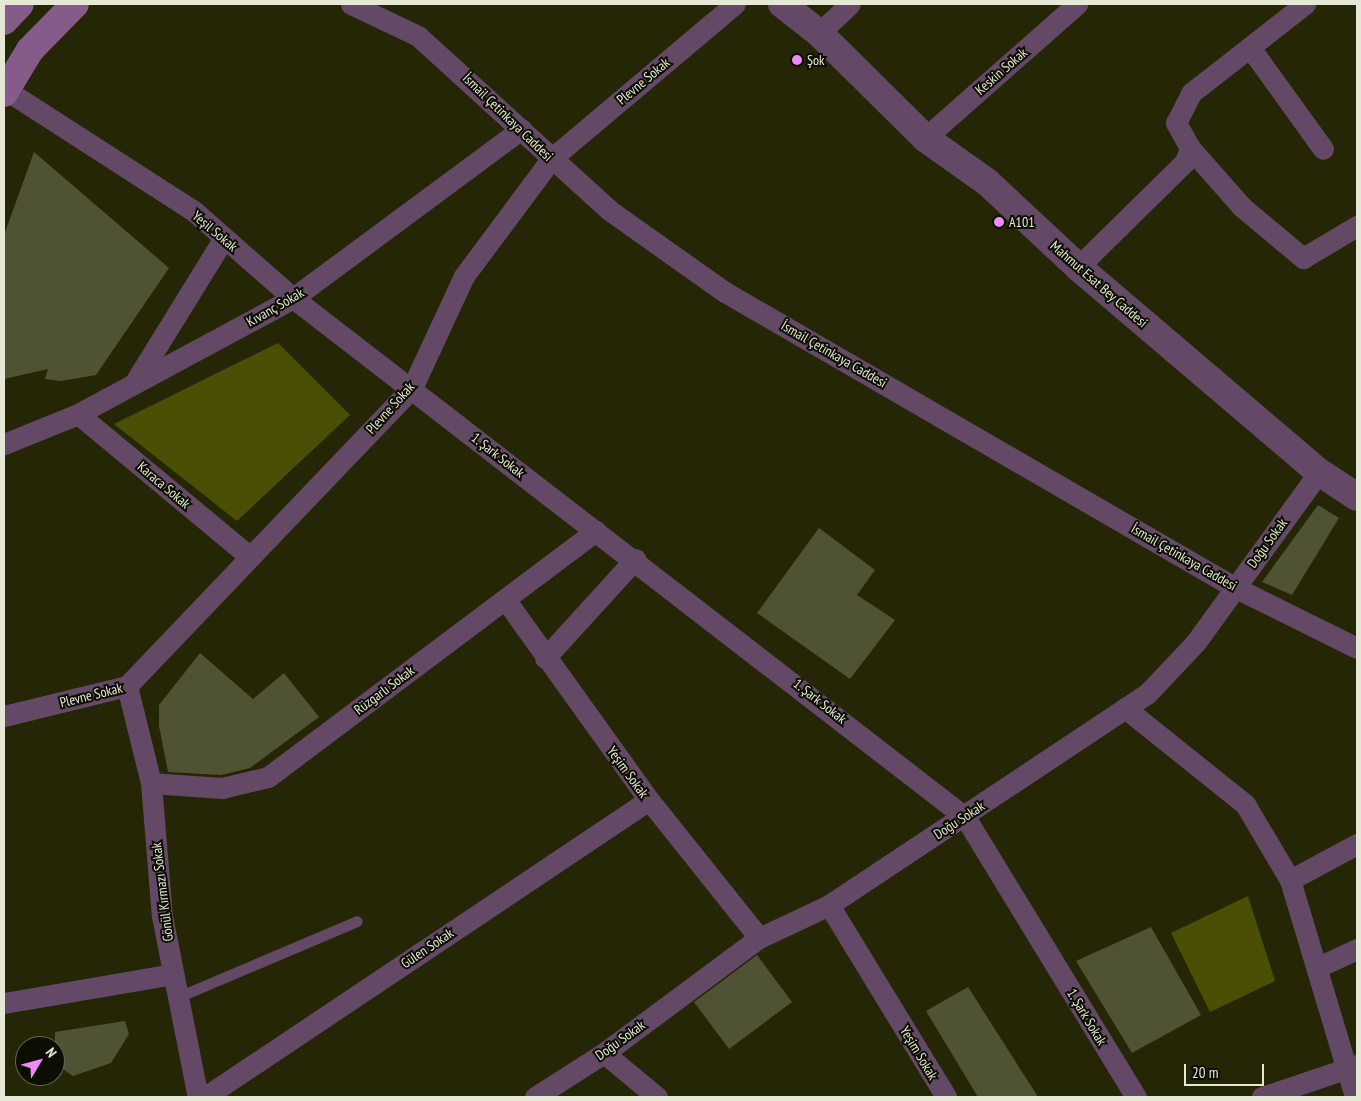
<!DOCTYPE html>
<html>
<head>
<meta charset="utf-8">
<style>
	body { margin:0 }
	#map { position:relative; width:1361px; height:1101px; overflow:hidden; background:#242606; font-family:"PT Sans Narrow",sans-serif }
	div>[style] { position:absolute }
	.green>* { inset:0; background:#4b4f06 }
	.building>* { inset:0; background:#505333 }
	.service>* { height:11px; margin:-5.5px; padding:0 5.5px; transform-origin:5.5px; border-radius:5.5px; background:#634965 }
	.minor>* { height:21px; margin:-10.5px; padding:0 10.5px; transform-origin:10.5px; border-radius:10.5px; background:#634965 }
	.tertiary>* { height:28px; margin:-14px; padding:0 14px; transform-origin:14px; border-radius:14px; background:#634965 }
	.secondary>* { height:28px; margin:-14px; padding:0 14px; transform-origin:14px; border-radius:14px; background:#855c89 }
	.dots>* { width:14px; height:14px; translate:-50% -50%; box-sizing:border-box; border:2px solid #0d0e03; border-radius:50% }
	span { translate:-50% -50%; white-space:nowrap; text-align:center; line-height:1.15; -webkit-text-stroke:4px #0d0e03; paint-order:stroke }
	.poi-label { font-size:14px; color:#e6e8d6 }
	.left { translate:0 -50%; text-align:left }
	.street-label { font-size:14px; color:#e6e8d6 }
	.frame { position:absolute; inset:0; border:5px solid #e6e8d6; pointer-events:none }
	.north { position:absolute; left:15px; top:1036px; width:50px; height:50px; box-sizing:border-box; background:#0d0e03; border:1px solid #646557; border-radius:50%; rotate:53deg; font-size:14px; font-weight:700; line-height:20px; text-align:center; color:#e6e8d6 }
	.north::after { content:''; display:block; margin:auto; width:18px; height:22px; background:#ee8bf8; clip-path:polygon(50% 0,100% 100%,50% 72%,0 100%) }
	.scale { position:absolute; left:1184px; top:1064px; width:80px; height:22px; box-sizing:border-box; border:2px solid #e6e8d6; border-top:0; padding-left:6px; font-size:15px; line-height:18px; white-space:nowrap; color:#e6e8d6; -webkit-text-stroke:4px #0d0e03; paint-order:stroke }
</style>
</head>
<body>
<div id="map">
	<div class="green">
		<i style="clip-path:polygon(278px 343px,350px 415px,237px 521px,114px 424px)"></i>
		<i style="clip-path:polygon(1248px 896px,1275px 981px,1210px 1012px,1171px 933px)"></i>
	</div>
	<div class="building">
		<i style="clip-path:polygon(34px 152px,169px 268px,96px 375px,61px 381px,45px 379px,48px 369px,4px 379px,4px 235px)"></i>
		<i style="clip-path:polygon(1318px 505px,1339px 518px,1292px 595px,1262px 582px)"></i>
		<i style="clip-path:polygon(819px 528px,875px 570px,857px 595px,895px 620px,850px 679px,757px 613px)"></i>
		<i style="clip-path:polygon(200px 653px,253px 699px,284px 673px,319px 717px,250px 768px,221px 775px,168px 772px,159px 726px,159px 705px)"></i>
		<i style="clip-path:polygon(1151px 927px,1201px 1015px,1132px 1053px,1076px 961px)"></i>
		<i style="clip-path:polygon(757px 955px,792px 1002px,729px 1049px,694px 1002px)"></i>
		<i style="clip-path:polygon(968px 987px,1038px 1097px,978px 1097px,926px 1011px)"></i>
		<i style="clip-path:polygon(125px 1021px,129px 1034px,111px 1063px,73px 1076px,55px 1064px,55px 1032px)"></i>
	</div>
	<div class="service">
		<i style="left:178px;top:997px;width:194px;rotate:-23deg"></i>
	</div>
	<div class="minor">
		<i style="left:351px;top:4px;width:74px;rotate:25.5deg"></i>
		<i style="left:418px;top:36px;width:258px;rotate:42.3deg"></i>
		<i style="left:609px;top:210px;width:142px;rotate:35.3deg"></i>
		<i style="left:725px;top:292px;width:588px;rotate:30.1deg"></i>
		<i style="left:1234px;top:587px;width:137px;rotate:26.4deg"></i>
		<i style="left:819px;top:33px;width:42px;rotate:-43.1deg"></i>
		<i style="left:1251px;top:49px;width:123px;rotate:54.2deg"></i>
		<i style="left:6px;top:90px;width:225px;rotate:32.8deg"></i>
		<i style="left:195px;top:212px;width:130px;rotate:41.3deg"></i>
		<i style="left:293px;top:298px;width:849px;rotate:37.68deg"></i>
		<i style="left:965px;top:817px;width:328px;rotate:58.6deg"></i>
		<i style="left:925px;top:138px;width:203px;rotate:-41.4deg"></i>
		<i style="left:1190px;top:148px;width:79px;rotate:48.6deg"></i>
		<i style="left:1242px;top:207px;width:80px;rotate:39.9deg"></i>
		<i style="left:1303px;top:258px;width:63px;rotate:-30.7deg"></i>
		<i style="left:1078px;top:267px;width:150px;rotate:-44.5deg"></i>
		<i style="left:1185px;top:162px;width:15px;rotate:-70deg"></i>
		<i style="left:1190px;top:148px;width:29px;rotate:-119deg"></i>
		<i style="left:1176px;top:123px;width:34px;rotate:-63deg"></i>
		<i style="left:1191px;top:93px;width:145px;rotate:-38deg"></i>
		<i style="left:135px;top:382px;width:169px;rotate:-58.3deg"></i>
		<i style="left:78px;top:414px;width:222px;rotate:39.7deg"></i>
		<i style="left:4px;top:444px;width:80px;rotate:-22.1deg"></i>
		<i style="left:78px;top:414px;width:244px;rotate:-28.3deg"></i>
		<i style="left:293px;top:298px;width:284px;rotate:-36.5deg"></i>
		<i style="left:505px;top:599px;width:247px;rotate:54.4deg"></i>
		<i style="left:649px;top:800px;width:176px;rotate:51.4deg"></i>
		<i style="left:545px;top:658px;width:134px;rotate:-47.7deg"></i>
		<i style="left:127px;top:686px;width:100px;rotate:76.1deg"></i>
		<i style="left:151px;top:783px;width:133px;rotate:85.3deg"></i>
		<i style="left:162px;top:916px;width:185px;rotate:78.8deg"></i>
		<i style="left:1125px;top:708px;width:154px;rotate:38.7deg"></i>
		<i style="left:1245px;top:804px;width:88px;rotate:59.4deg"></i>
		<i style="left:1290px;top:880px;width:227px;rotate:73.3deg"></i>
		<i style="left:4px;top:716px;width:127px;rotate:-13.7deg"></i>
		<i style="left:127px;top:686px;width:412px;rotate:-46.3deg"></i>
		<i style="left:412px;top:388px;width:123px;rotate:-65.1deg"></i>
		<i style="left:464px;top:276px;width:147px;rotate:-53.3deg"></i>
		<i style="left:552px;top:158px;width:239px;rotate:-40.1deg"></i>
		<i style="left:151px;top:783px;width:71px;rotate:4deg"></i>
		<i style="left:222px;top:788px;width:47px;rotate:-13.4deg"></i>
		<i style="left:268px;top:777px;width:410px;rotate:-36.9deg"></i>
		<i style="left:1290px;top:880px;width:76px;rotate:-28.2deg"></i>
		<i style="left:829px;top:905px;width:225px;rotate:58.6deg"></i>
		<i style="left:1318px;top:967px;width:43px;rotate:-24.8deg"></i>
		<i style="left:4px;top:1003px;width:171px;rotate:-9.7deg"></i>
		<i style="left:604px;top:1053px;width:69px;rotate:39.7deg"></i>
		<i style="left:205px;top:1097px;width:534px;rotate:-33.78deg"></i>
		<i style="left:535px;top:1097px;width:82px;rotate:-32.5deg"></i>
		<i style="left:604px;top:1053px;width:193px;rotate:-36.6deg"></i>
		<i style="left:759px;top:938px;width:77px;rotate:-25.2deg"></i>
		<i style="left:829px;top:905px;width:382px;rotate:-33.6deg"></i>
		<i style="left:1147px;top:694px;width:71px;rotate:-46.7deg"></i>
		<i style="left:1196px;top:642px;width:210px;rotate:-54.1deg"></i>
		<i style="left:1262px;top:1097px;width:100px;rotate:-18.6deg"></i>
	</div>
	<div class="tertiary">
		<i style="left:782px;top:4px;width:47px;rotate:38.1deg"></i>
		<i style="left:819px;top:33px;width:149px;rotate:44.7deg"></i>
		<i style="left:925px;top:138px;width:76px;rotate:35.4deg"></i>
		<i style="left:987px;top:182px;width:125px;rotate:43deg"></i>
		<i style="left:1078px;top:267px;width:316px;rotate:40.4deg"></i>
		<i style="left:1319px;top:472px;width:45px;rotate:33.3deg"></i>
	</div>
	<div class="secondary">
		<i style="left:4px;top:21px;width:23px;rotate:-47deg"></i>
		<i style="left:4px;top:93px;width:50px;rotate:-58.8deg"></i>
		<i style="left:30px;top:50px;width:64px;rotate:-45.6deg"></i>
	</div>
	<div class="dots">
		<i style="left:797px;top:60px;background:#ee8bf8"></i>
		<i style="left:999px;top:222px;background:#ee8bf8"></i>
	</div>
	<div class="poi-label">
		<span class="left" style="left:807px;top:60px">Şok</span>
		<span class="left" style="left:1009px;top:222px">A101</span>
	</div>
	<div class="street-label">
		<span style="left:1001px;top:71px;rotate:-41deg">Keskin Sokak</span>
		<span style="left:643px;top:81px;rotate:-40deg">Plevne Sokak</span>
		<span style="left:508px;top:117px;rotate:44deg">İsmail Çetinkaya Caddesi</span>
		<span style="left:215px;top:231px;rotate:40deg">Yeşil Sokak</span>
		<span style="left:1099px;top:284px;rotate:41deg">Mahmut Esat Bey Caddesi</span>
		<span style="left:275px;top:307px;rotate:-30deg">Kıvanç Sokak</span>
		<span style="left:834px;top:354px;rotate:30deg">İsmail Çetinkaya Caddesi</span>
		<span style="left:390px;top:408px;rotate:-48deg">Plevne Sokak</span>
		<span style="left:498px;top:455px;rotate:38deg">1. Şark Sokak</span>
		<span style="left:164px;top:485px;rotate:40deg">Karaca Sokak</span>
		<span style="left:1267px;top:543px;rotate:-54deg">Doğu Sokak</span>
		<span style="left:1184px;top:557px;rotate:30deg">İsmail Çetinkaya Caddesi</span>
		<span style="left:384px;top:690px;rotate:-37deg">Rüzgarlı Sokak</span>
		<span style="left:91px;top:695px;rotate:-14deg">Plevne Sokak</span>
		<span style="left:820px;top:701px;rotate:38deg">1. Şark Sokak</span>
		<span style="left:628px;top:772px;rotate:54deg">Yeşim Sokak</span>
		<span style="left:959px;top:820px;rotate:-33deg">Doğu Sokak</span>
		<span style="left:162px;top:892px;rotate:-97deg">Gönül Kırmazı Sokak</span>
		<span style="left:427px;top:948px;rotate:-34deg">Gülen Sokak</span>
		<span style="left:1087px;top:1017px;rotate:59deg">1. Şark Sokak</span>
		<span style="left:620px;top:1040px;rotate:-36deg">Doğu Sokak</span>
		<span style="left:919px;top:1053px;rotate:59deg">Yeşim Sokak</span>
	</div>
	<div class="frame"></div>
	<div class="north">N</div>
	<div class="scale">20 m</div>
</div>
</body>
</html>
